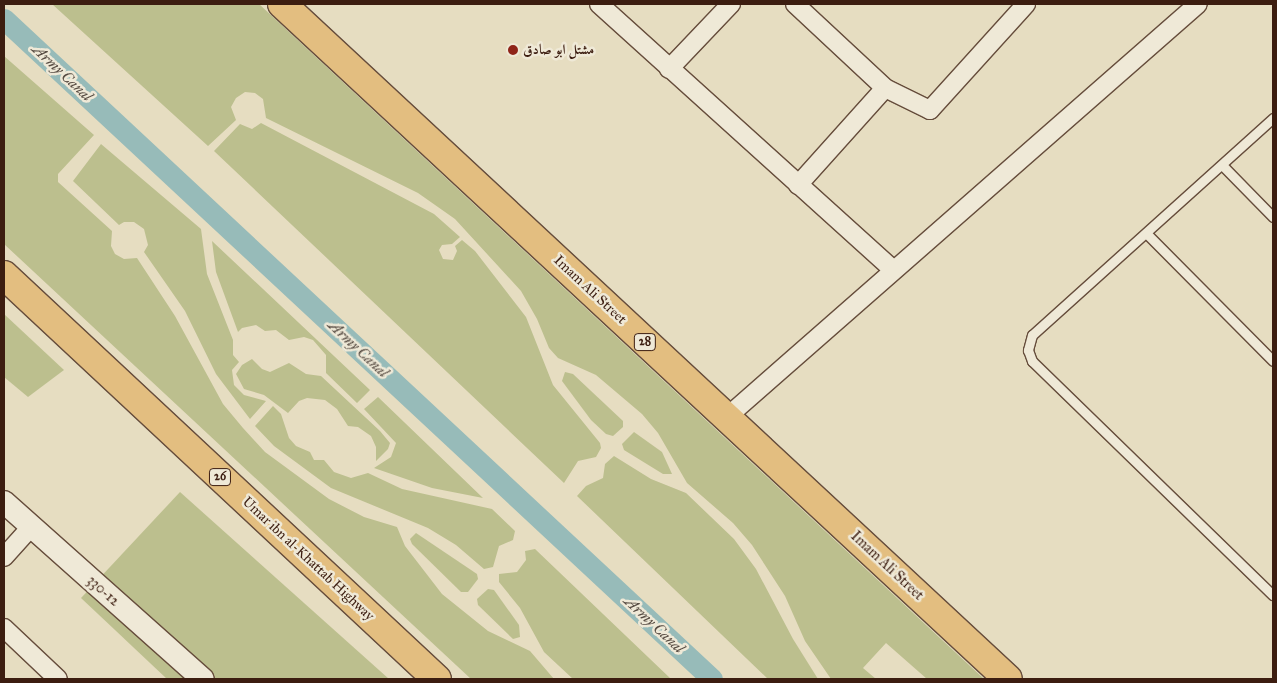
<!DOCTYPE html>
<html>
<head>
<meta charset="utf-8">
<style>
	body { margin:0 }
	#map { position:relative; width:1277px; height:683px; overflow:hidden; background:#e6ddc1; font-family:"IM FELL Great Primer",Amiri,serif }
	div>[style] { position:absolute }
	.green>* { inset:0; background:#bcbf8e }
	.canal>* { height:21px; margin:-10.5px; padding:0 10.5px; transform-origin:10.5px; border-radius:10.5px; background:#97bbb9 }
	.roads { filter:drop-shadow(1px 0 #664d3c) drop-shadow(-1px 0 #664d3c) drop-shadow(0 1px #664d3c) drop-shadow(0 -1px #664d3c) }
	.service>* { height:9px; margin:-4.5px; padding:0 4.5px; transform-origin:4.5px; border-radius:4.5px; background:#efe9d7 }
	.minor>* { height:18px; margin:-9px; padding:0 9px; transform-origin:9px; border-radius:9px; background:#efe9d7 }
	.tertiary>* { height:22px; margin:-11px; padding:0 11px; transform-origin:11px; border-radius:11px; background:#efe9d7 }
	.motorway>* { height:28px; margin:-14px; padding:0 14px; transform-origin:14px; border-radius:14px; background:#e3be80 }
	.dots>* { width:14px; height:14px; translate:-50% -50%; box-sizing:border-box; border:2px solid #efe9d7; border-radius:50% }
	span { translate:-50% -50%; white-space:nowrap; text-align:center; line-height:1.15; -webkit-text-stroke:5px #efe9d7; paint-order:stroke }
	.shield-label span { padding:1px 4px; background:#efe9d7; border:1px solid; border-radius:4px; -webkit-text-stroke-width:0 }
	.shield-label { font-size:12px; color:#3c1d10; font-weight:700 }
	.poi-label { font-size:14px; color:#3c1d10; font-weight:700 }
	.left { translate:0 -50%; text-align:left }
	.street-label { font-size:14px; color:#3c1d10 }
	.water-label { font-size:15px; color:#574c43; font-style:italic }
	.frame { position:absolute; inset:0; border:5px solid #3c1d10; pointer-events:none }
</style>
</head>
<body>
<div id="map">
	<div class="green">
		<i style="clip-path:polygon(52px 4px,259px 4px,984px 679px,927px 679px,886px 643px,863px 668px,876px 679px,831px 679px,805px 641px,785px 596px,752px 545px,733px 523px,687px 483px,658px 433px,642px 414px,596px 375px,558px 358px,549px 348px,537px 319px,521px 291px,455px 219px,418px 193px,266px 118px,263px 99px,255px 93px,245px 92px,236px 98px,231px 107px,236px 120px,208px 146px)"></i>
		<i style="clip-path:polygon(4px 56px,94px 135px,58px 174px,58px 182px,112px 231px,111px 246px,115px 254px,124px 259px,137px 258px,175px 316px,223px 404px,243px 428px,265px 452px,329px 499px,364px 517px,397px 527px,405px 546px,442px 594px,488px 631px,530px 651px,554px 679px,471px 679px,4px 244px)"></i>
		<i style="clip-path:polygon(261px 123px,434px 214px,460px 237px,452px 244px,442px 245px,439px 250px,443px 259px,453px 260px,457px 251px,455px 246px,462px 240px,475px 251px,526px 317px,553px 385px,600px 443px,601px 448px,596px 457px,578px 461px,564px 483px,214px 151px,240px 124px,252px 129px)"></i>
		<i style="clip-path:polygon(101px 144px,201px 229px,207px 274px,233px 340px,233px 355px,239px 362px,232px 370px,234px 385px,244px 395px,266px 401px,250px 419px,216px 374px,185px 311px,144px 252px,148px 245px,144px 229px,134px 222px,124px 222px,119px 225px,73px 181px)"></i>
		<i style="clip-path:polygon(212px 241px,370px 390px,357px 403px,326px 373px,326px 355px,313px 340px,304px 337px,289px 340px,276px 330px,265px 331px,256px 325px,242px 328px,238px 332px,216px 272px)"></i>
		<i style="clip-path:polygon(4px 314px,64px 370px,28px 397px,4px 377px)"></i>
		<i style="clip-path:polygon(252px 359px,262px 369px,270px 372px,289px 363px,306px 374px,321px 376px,380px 431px,390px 443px,388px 449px,376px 461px,376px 447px,371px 436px,358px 427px,348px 426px,337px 409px,325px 400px,307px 398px,299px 401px,288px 413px,264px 395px,244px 389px,236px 374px,242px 365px)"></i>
		<i style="clip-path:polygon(565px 372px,573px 374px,623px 421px,623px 427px,613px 436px,606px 434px,591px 420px,562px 381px)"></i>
		<i style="clip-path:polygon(378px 397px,483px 498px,432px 488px,374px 468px,391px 457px,396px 443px,364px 409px)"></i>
		<i style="clip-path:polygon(273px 406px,281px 414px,289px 438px,296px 446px,310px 452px,314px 460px,324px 460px,334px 472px,351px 478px,368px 473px,402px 489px,492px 509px,515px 531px,513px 540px,499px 546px,493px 567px,484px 569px,456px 545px,428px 528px,331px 488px,274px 446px,255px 426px)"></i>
		<i style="clip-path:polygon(634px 432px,662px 452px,672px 474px,663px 474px,624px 450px,622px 444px)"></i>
		<i style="clip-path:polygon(614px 456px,651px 479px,686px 493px,734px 539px,756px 569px,793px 639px,818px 679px,768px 679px,577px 496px,586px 486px,603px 478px,605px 464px)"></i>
		<i style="clip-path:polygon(180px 492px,389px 679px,167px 679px,81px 598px)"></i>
		<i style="clip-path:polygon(416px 533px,477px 574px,478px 579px,468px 592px,461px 592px,412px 544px,410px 539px)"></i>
		<i style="clip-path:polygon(535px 549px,671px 679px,573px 679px,544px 652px,520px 608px,499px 582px,499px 574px,517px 572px,526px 560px,525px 551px)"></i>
		<i style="clip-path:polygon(488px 589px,494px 590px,519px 625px,520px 637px,513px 639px,478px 605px,477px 599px)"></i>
	</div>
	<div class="canal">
		<i style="left:4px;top:19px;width:968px;rotate:42.99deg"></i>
	</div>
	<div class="roads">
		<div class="service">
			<i style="left:1273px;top:118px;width:324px;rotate:138deg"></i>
			<i style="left:1032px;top:335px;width:16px;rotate:105deg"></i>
			<i style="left:1028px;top:350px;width:12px;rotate:70deg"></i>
			<i style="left:1032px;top:361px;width:336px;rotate:44.2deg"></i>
			<i style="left:1222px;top:165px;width:73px;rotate:45.6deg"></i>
			<i style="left:1146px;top:233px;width:180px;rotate:45.2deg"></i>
		</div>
		<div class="minor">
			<i style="left:599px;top:4px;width:396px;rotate:42.1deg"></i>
			<i style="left:795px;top:4px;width:123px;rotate:43deg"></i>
			<i style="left:885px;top:88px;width:50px;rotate:26.1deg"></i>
			<i style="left:930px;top:110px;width:143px;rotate:-47.8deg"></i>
			<i style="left:669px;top:69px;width:90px;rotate:-46.4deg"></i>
			<i style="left:798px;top:185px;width:130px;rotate:-48.1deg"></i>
			<i style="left:727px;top:417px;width:626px;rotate:-41.25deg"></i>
			<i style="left:4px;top:557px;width:40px;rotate:-48deg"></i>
			<i style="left:4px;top:628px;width:74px;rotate:43.4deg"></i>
		</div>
		<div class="tertiary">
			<i style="left:4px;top:502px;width:266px;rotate:41.7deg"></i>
		</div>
		<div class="motorway">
			<i style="left:282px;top:4px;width:991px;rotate:42.92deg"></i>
			<i style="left:4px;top:275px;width:592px;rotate:43.02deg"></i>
		</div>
	</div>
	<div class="dots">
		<i style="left:513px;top:50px;background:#8f2418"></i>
	</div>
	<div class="shield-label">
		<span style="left:645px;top:342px">28</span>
		<span style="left:220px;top:477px">26</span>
	</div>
	<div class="poi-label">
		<span class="left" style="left:523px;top:50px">مشتل ابو صادق</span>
	</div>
	<div class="street-label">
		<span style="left:590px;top:290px;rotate:43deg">Imam Ali Street</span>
		<span style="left:308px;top:559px;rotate:43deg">Umar ibn al-Khattab Highway</span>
		<span style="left:887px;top:566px;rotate:43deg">Imam Ali Street</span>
		<span style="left:103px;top:591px;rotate:42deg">330-12</span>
	</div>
	<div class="water-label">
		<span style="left:62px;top:73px;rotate:43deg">Army Canal</span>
		<span style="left:358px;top:349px;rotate:43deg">Army Canal</span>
		<span style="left:654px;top:625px;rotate:43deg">Army Canal</span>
	</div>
	<div class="frame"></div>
</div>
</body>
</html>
